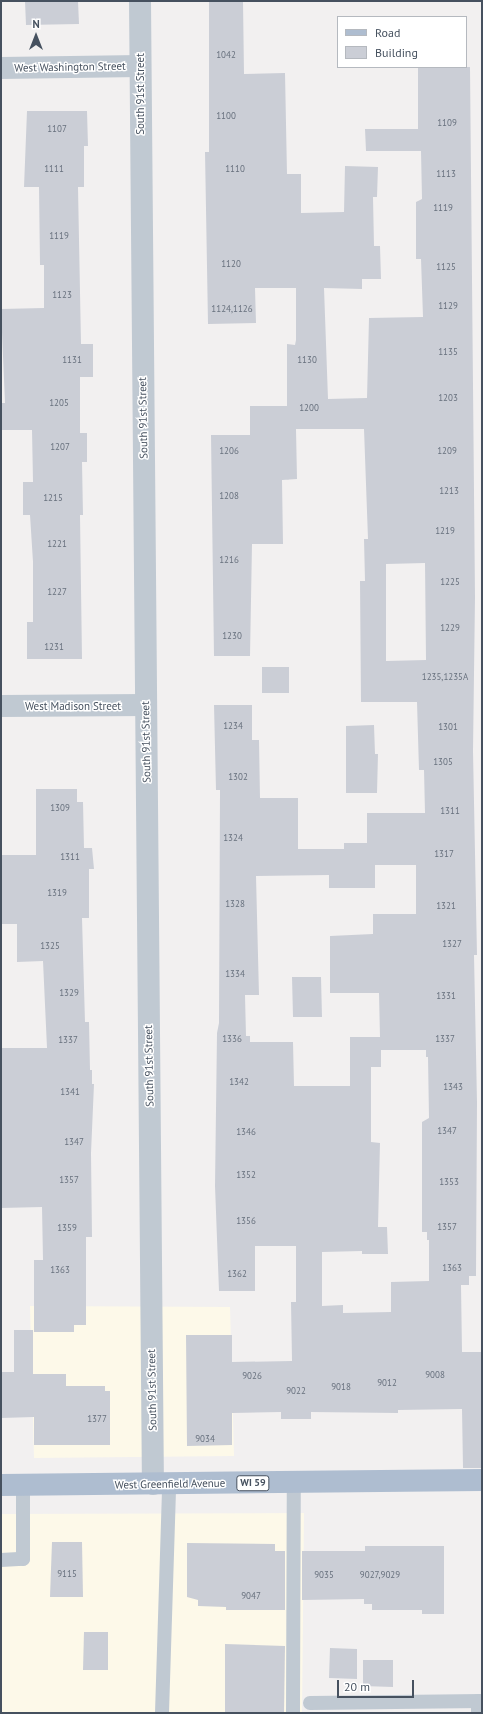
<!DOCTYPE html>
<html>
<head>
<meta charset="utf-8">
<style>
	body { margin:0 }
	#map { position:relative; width:483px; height:1714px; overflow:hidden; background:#f2f0f0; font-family:"PT Sans",sans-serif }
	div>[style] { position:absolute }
	.commercial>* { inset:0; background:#fdf9e9 }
	.building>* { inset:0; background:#cbced6 }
	.service>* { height:14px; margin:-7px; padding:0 7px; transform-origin:7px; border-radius:7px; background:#c0c9d2 }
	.minor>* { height:22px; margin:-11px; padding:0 11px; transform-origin:11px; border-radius:11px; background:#c0c9d2 }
	.primary>* { height:22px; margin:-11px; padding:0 11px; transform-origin:11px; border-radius:11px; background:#aebdd0 }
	span { translate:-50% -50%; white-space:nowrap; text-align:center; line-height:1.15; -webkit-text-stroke:3px #fff; paint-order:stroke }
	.number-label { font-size:9px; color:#67707d }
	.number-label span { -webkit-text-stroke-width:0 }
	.shield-label span { padding:1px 3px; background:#fff; border:1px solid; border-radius:3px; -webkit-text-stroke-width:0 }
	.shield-label { font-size:10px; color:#46515f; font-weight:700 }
	.street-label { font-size:11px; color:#46515f }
	.frame { position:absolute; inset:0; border:2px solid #46515f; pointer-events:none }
	.legend { position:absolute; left:337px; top:16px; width:130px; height:52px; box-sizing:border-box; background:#fff; border:1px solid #b5b9bf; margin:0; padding:5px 7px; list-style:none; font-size:12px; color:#46515f }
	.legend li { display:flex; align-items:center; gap:8px; height:20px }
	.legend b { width:20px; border:1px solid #b5b9bf }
	.north { position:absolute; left:16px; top:16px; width:40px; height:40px; -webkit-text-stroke:3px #fff; paint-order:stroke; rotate:0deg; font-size:11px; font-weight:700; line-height:16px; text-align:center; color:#46515f }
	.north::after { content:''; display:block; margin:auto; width:14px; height:18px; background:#46515f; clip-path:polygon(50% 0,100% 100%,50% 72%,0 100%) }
	.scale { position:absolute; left:337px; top:1680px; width:77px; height:18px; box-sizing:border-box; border:2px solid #46515f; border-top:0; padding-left:5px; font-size:12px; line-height:14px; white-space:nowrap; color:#46515f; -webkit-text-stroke:3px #fff; paint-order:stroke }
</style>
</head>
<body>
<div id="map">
	<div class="commercial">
		<i style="clip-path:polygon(30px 1306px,230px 1307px,234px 1456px,34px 1458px)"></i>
		<i style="clip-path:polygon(304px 1513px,302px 1713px,1px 1713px,1px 1514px)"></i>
	</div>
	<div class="building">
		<i style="clip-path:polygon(25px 1px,78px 1px,79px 24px,26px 25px)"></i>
		<i style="clip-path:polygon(evenodd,209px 1px,243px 1px,244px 74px,285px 73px,287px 174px,301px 174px,301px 213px,344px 212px,345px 166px,378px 167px,377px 197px,373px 197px,374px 246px,380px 246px,381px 279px,362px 279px,362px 289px,324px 288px,328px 399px,367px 398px,369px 318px,423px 317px,421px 259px,416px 259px,416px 202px,422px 199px,421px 151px,366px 151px,365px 129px,418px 129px,418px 67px,470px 67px,475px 597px,473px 751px,477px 955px,474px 955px,477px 1102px,476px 1276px,469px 1276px,469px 1285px,461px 1285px,462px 1352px,482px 1352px,482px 1468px,463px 1468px,462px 1409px,398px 1410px,398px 1413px,311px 1412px,311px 1419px,281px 1419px,281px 1412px,232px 1413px,232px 1445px,187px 1446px,186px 1335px,232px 1335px,232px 1362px,292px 1361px,291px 1302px,296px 1302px,296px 1246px,255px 1246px,255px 1291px,219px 1291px,215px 1186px,217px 1033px,219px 1023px,220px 790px,216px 790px,214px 705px,252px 705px,252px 740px,259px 740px,260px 798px,298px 798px,298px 849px,344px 849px,344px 843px,367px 843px,367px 813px,425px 813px,424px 770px,419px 770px,417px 702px,361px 702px,360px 581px,365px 581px,364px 539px,368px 539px,364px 429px,296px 429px,297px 479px,282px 480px,283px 544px,252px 544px,250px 656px,214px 656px,211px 435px,250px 435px,250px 406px,287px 406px,287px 344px,295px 345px,296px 340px,296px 288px,255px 288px,256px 323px,208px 324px,205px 152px,209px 152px,209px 1px,425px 563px,426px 660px,386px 661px,386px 564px,425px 563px,209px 1px,375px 865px,416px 865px,416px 914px,373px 914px,373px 934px,330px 936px,330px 993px,379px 993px,380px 1037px,350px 1037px,350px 1086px,294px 1086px,293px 1042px,250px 1042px,250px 1036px,246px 1036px,245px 995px,259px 995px,256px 876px,329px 875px,329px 888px,375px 888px,375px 865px,209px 1px,381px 1050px,426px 1050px,426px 1057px,428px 1057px,429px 1118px,422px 1122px,422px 1232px,427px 1232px,427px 1240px,429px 1240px,429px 1281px,391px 1282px,391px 1312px,343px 1313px,343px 1305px,322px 1306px,322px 1252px,362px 1251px,362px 1254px,388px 1254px,387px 1227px,378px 1227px,380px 1143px,371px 1142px,371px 1067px,381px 1067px,381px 1050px)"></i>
		<i style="clip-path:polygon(27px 111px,87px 111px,88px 146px,84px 146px,84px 187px,78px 187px,81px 344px,93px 344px,93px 377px,80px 377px,80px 433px,87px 433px,87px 462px,82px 462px,83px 515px,80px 515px,82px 659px,27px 659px,27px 622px,33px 622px,33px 562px,30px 515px,23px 515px,23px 482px,33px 482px,32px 430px,1px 430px,1px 403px,5px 403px,1px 309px,44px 308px,44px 265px,40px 265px,39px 187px,24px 187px)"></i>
		<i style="clip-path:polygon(262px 667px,289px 667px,289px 693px,262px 693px)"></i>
		<i style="clip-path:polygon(374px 725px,375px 754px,378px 754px,377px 793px,346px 793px,346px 726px)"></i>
		<i style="clip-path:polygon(36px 789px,77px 789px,77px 802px,83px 802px,84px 848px,92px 848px,94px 869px,89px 869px,89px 918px,82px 918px,85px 1022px,89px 1022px,90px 1070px,92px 1070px,92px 1084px,94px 1084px,91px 1153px,92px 1237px,86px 1237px,86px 1325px,74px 1325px,74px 1332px,34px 1332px,34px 1260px,43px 1260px,42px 1207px,1px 1208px,1px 1048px,47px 1048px,43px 961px,17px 962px,17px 924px,1px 924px,1px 855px,36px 855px)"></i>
		<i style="clip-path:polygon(292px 977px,321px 977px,322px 1017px,293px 1017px)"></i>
		<i style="clip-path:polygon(14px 1330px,33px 1330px,33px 1374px,66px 1374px,66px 1386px,105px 1386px,105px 1391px,110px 1391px,110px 1445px,34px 1445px,34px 1417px,1px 1418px,1px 1372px,14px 1372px)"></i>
		<i style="clip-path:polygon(52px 1542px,82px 1542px,83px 1597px,50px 1597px)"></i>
		<i style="clip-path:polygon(187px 1543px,275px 1544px,275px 1551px,285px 1551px,285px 1610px,226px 1610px,226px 1607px,198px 1606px,198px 1600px,187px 1597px)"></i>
		<i style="clip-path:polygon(365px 1546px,444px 1546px,444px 1614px,422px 1614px,422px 1610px,372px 1610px,372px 1604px,364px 1604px,364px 1599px,302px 1600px,302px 1551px,365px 1551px)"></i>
		<i style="clip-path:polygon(84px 1632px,108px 1632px,108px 1670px,83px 1670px)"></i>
		<i style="clip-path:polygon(225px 1644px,285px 1646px,284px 1713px,225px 1713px)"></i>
		<i style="clip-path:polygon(330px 1648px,357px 1649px,357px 1679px,329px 1678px)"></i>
		<i style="clip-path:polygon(363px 1660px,393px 1660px,393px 1687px,363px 1686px)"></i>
	</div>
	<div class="service">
		<i style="left:1px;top:1560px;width:22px;rotate:-3deg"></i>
		<i style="left:23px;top:1559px;width:73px;rotate:-90deg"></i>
		<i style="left:478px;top:1701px;width:12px;rotate:90deg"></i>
		<i style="left:310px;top:1703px;width:172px;rotate:-0.7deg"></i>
		<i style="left:162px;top:1713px;width:229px;rotate:-88.2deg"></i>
		<i style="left:293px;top:1713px;width:231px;rotate:-89.8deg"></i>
	</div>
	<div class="minor">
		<i style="left:140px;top:1px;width:1483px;rotate:89.5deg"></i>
		<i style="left:1px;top:68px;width:139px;rotate:-0.8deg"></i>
		<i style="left:1px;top:706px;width:145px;rotate:-0.4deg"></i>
	</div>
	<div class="primary">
		<i style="left:1px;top:1485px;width:481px;rotate:-0.6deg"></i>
	</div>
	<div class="number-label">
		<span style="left:226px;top:55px">1042</span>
		<span style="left:226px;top:116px">1100</span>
		<span style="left:447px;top:123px">1109</span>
		<span style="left:57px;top:129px">1107</span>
		<span style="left:54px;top:169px">1111</span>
		<span style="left:235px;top:169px">1110</span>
		<span style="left:446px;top:174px">1113</span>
		<span style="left:443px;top:208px">1119</span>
		<span style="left:59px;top:236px">1119</span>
		<span style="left:231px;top:264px">1120</span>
		<span style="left:446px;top:267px">1125</span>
		<span style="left:62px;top:295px">1123</span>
		<span style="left:448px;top:306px">1129</span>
		<span style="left:232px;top:309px">1124,1126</span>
		<span style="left:448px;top:352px">1135</span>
		<span style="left:72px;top:360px">1131</span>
		<span style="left:307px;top:360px">1130</span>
		<span style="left:448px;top:398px">1203</span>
		<span style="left:59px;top:403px">1205</span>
		<span style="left:309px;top:408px">1200</span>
		<span style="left:60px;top:447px">1207</span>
		<span style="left:229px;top:451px">1206</span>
		<span style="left:447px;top:451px">1209</span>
		<span style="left:449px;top:491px">1213</span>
		<span style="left:229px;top:496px">1208</span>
		<span style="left:53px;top:498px">1215</span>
		<span style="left:445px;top:531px">1219</span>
		<span style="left:57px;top:544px">1221</span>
		<span style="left:229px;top:560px">1216</span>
		<span style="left:450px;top:582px">1225</span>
		<span style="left:57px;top:592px">1227</span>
		<span style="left:450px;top:628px">1229</span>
		<span style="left:232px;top:636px">1230</span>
		<span style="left:54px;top:647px">1231</span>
		<span style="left:445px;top:677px">1235,1235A</span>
		<span style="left:233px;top:726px">1234</span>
		<span style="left:448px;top:727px">1301</span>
		<span style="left:443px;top:762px">1305</span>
		<span style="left:238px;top:777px">1302</span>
		<span style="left:60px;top:808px">1309</span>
		<span style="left:450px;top:811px">1311</span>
		<span style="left:233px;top:838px">1324</span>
		<span style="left:444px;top:854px">1317</span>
		<span style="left:70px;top:857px">1311</span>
		<span style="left:57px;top:893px">1319</span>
		<span style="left:235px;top:904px">1328</span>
		<span style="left:446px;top:906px">1321</span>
		<span style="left:452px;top:944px">1327</span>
		<span style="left:50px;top:946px">1325</span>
		<span style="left:235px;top:974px">1334</span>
		<span style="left:69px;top:993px">1329</span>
		<span style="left:446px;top:996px">1331</span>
		<span style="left:232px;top:1039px">1336</span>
		<span style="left:445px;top:1039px">1337</span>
		<span style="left:68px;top:1040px">1337</span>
		<span style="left:239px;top:1082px">1342</span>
		<span style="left:453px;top:1087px">1343</span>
		<span style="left:70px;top:1092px">1341</span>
		<span style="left:447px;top:1131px">1347</span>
		<span style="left:246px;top:1132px">1346</span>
		<span style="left:74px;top:1142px">1347</span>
		<span style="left:246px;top:1175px">1352</span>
		<span style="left:69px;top:1180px">1357</span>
		<span style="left:449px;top:1182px">1353</span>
		<span style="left:246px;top:1221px">1356</span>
		<span style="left:447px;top:1227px">1357</span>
		<span style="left:67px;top:1228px">1359</span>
		<span style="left:452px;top:1268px">1363</span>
		<span style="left:60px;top:1270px">1363</span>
		<span style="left:237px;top:1274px">1362</span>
		<span style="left:435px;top:1375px">9008</span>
		<span style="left:252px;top:1376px">9026</span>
		<span style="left:387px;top:1383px">9012</span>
		<span style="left:341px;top:1387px">9018</span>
		<span style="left:296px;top:1391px">9022</span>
		<span style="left:97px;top:1419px">1377</span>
		<span style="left:205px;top:1439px">9034</span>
		<span style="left:67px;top:1574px">9115</span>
		<span style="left:324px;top:1575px">9035</span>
		<span style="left:380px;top:1575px">9027,9029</span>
		<span style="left:251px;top:1596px">9047</span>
	</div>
	<div class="shield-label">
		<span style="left:253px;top:1483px">WI 59</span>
	</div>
	<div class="street-label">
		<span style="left:70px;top:67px;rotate:-1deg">West Washington Street</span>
		<span style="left:140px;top:94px;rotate:-90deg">South 91st Street</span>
		<span style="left:143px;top:418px;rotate:-91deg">South 91st Street</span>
		<span style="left:73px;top:706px">West Madison Street</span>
		<span style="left:146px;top:742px;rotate:-91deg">South 91st Street</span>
		<span style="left:149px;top:1066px;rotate:-91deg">South 91st Street</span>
		<span style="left:152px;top:1390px;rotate:-91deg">South 91st Street</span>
		<span style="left:170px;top:1484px;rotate:-1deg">West Greenfield Avenue</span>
	</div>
	<div class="frame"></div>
	<ul class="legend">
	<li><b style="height:5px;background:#aebdd0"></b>Road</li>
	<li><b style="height:11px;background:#cbced6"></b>Building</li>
	</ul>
	<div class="north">N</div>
	<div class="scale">20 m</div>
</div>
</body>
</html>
